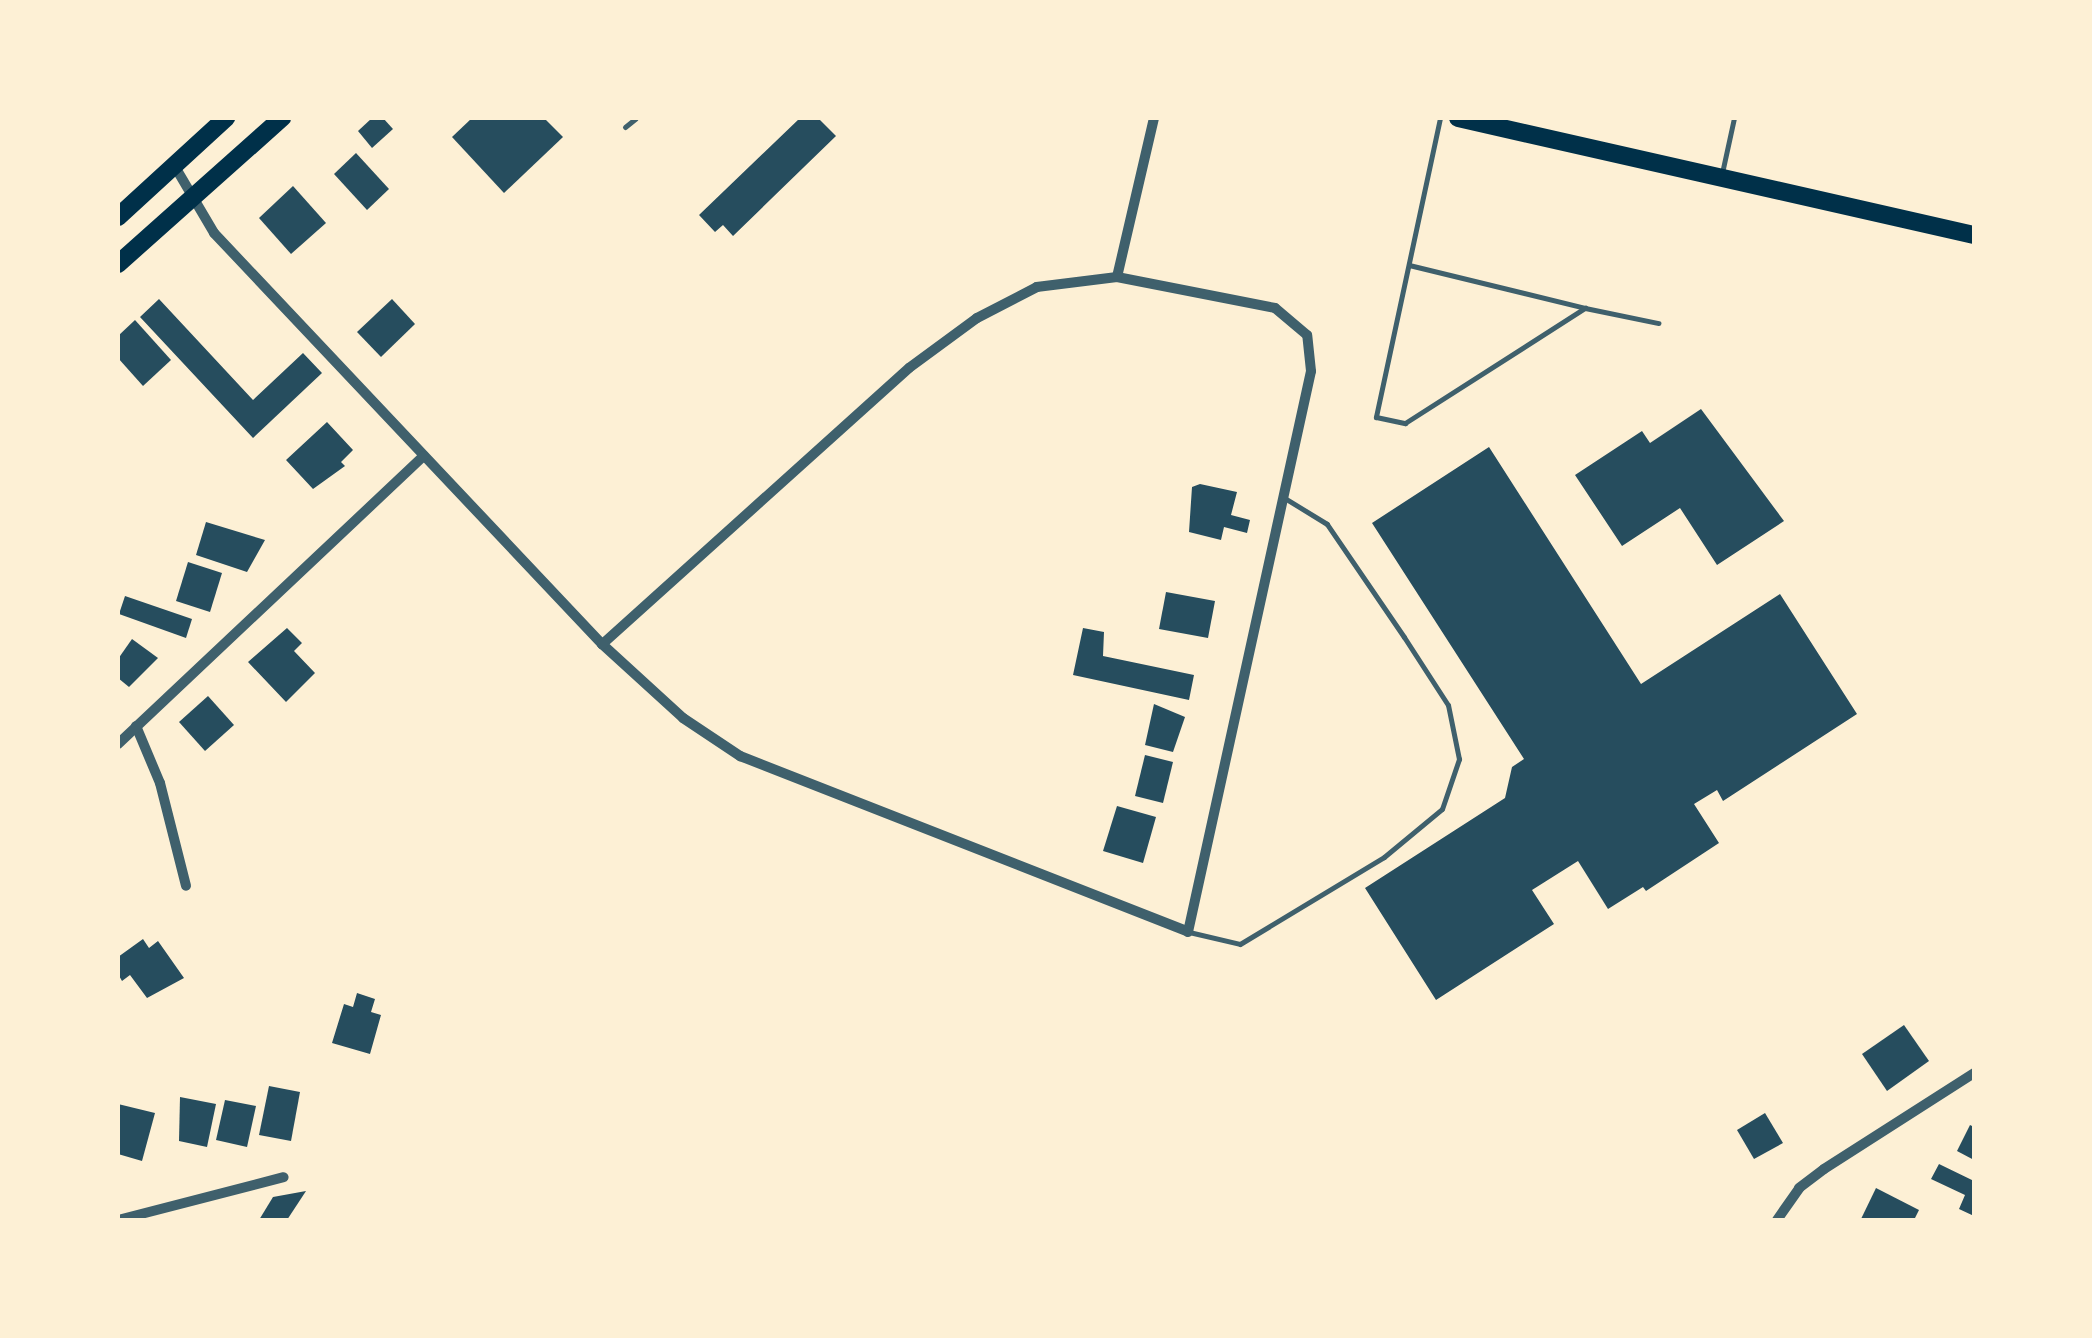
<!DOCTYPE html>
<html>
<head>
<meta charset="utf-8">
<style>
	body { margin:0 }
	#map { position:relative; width:2092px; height:1338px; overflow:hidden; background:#fdf0d5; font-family:Lato,sans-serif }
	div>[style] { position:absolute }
	.building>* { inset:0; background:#264d5e }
	.service>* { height:5px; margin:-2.5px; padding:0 2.5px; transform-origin:2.5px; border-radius:2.5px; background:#3f606c }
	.minor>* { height:10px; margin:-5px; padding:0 5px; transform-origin:5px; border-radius:5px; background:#3f606c }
	.primary>* { height:18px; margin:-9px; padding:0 9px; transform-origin:9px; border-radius:9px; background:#003049 }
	span { translate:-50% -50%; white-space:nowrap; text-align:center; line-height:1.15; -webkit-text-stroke:10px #fdf0d5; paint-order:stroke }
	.frame { position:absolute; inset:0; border:120px solid #fdf0d5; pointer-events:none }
</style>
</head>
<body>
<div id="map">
	<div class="building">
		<i style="clip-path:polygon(372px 118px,383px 118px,393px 129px,372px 148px,358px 131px)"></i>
		<i style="clip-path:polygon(472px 118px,544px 118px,563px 137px,504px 193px,452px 137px)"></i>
		<i style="clip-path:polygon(800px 118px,818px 118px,836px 136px,733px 236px,723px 225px,715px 232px,699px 215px)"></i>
		<i style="clip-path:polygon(356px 153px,389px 189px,367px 210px,334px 174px)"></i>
		<i style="clip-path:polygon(293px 186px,326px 223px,291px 254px,259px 218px)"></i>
		<i style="clip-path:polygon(159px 299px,253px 400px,303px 353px,322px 373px,253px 438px,140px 317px)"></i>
		<i style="clip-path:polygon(392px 299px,415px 324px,381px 357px,357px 332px)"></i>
		<i style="clip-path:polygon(135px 320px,171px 360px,143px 386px,118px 358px,118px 336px)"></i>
		<i style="clip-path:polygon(1701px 409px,1784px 521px,1717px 565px,1680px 508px,1622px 546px,1575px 475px,1642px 431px,1650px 443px)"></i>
		<i style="clip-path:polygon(327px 422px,353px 450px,341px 462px,345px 466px,313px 489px,286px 460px)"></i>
		<i style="clip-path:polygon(1489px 447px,1641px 684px,1780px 594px,1857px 714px,1723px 801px,1717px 790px,1694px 804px,1719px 843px,1646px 891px,1643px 887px,1608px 909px,1578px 861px,1532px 890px,1554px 924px,1436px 1000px,1365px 888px,1505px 798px,1512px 767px,1524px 759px,1372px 523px)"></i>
		<i style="clip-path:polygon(1200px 484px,1237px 492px,1231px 515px,1250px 520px,1247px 533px,1224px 527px,1221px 540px,1189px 532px,1192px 487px)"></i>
		<i style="clip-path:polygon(206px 522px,265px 540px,247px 572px,196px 555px)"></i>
		<i style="clip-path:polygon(188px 562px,222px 573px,210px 612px,176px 601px)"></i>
		<i style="clip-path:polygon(1166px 592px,1215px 601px,1208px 638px,1159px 629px)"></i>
		<i style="clip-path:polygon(125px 596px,192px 619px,186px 638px,119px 614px)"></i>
		<i style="clip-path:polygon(287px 628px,302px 643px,294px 651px,315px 673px,286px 702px,248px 662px)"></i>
		<i style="clip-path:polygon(1083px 628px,1104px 632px,1103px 656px,1194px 675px,1189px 700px,1073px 675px)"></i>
		<i style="clip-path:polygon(132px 639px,158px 658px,129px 687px,118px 678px,118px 659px)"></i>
		<i style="clip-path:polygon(208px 696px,234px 725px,205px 751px,179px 722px)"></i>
		<i style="clip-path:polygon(1154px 704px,1185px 717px,1173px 752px,1145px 745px)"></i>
		<i style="clip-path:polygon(1145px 755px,1173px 762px,1163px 803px,1135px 796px)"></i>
		<i style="clip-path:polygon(1117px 806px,1156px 817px,1143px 863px,1103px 851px)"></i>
		<i style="clip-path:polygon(143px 939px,149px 948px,158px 941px,184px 978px,147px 998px,130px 975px,122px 981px,118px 974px,118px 957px)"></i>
		<i style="clip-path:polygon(357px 993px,375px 999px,371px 1012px,381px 1015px,370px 1054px,332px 1043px,344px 1004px,353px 1007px)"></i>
		<i style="clip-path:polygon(1904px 1025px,1929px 1061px,1887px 1091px,1862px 1054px)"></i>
		<i style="clip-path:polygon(269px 1086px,300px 1092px,291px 1141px,259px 1135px)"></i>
		<i style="clip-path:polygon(180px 1097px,216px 1104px,207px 1147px,179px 1141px)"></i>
		<i style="clip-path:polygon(225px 1100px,256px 1106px,247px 1147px,216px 1140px)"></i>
		<i style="clip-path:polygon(118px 1104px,155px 1113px,142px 1161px,118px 1154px)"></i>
		<i style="clip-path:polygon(1765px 1113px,1783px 1143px,1754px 1159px,1737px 1130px)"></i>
		<i style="clip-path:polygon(1970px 1125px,1974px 1127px,1974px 1160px,1957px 1151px)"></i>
		<i style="clip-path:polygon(1939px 1164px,1974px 1181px,1974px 1216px,1959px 1209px,1965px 1195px,1931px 1179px)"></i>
		<i style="clip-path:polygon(1876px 1188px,1919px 1210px,1914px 1220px,1861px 1219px)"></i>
		<i style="clip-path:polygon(306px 1191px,287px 1220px,259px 1220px,273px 1197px)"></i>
	</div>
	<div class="service">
		<i style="left:1440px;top:118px;width:306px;rotate:102.1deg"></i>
		<i style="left:1376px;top:417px;width:30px;rotate:12deg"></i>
		<i style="left:1405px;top:423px;width:214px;rotate:-32.6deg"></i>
		<i style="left:1585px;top:308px;width:75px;rotate:11.6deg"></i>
		<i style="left:625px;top:127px;width:14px;rotate:-39deg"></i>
		<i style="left:1722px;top:173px;width:56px;rotate:-77.7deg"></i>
		<i style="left:1409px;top:265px;width:181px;rotate:13.7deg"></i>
		<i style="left:1189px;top:932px;width:52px;rotate:13.2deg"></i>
		<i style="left:1240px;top:944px;width:168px;rotate:-31.1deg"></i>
		<i style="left:1384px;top:857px;width:75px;rotate:-39.6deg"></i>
		<i style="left:1442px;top:809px;width:53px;rotate:-71.2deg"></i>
		<i style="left:1459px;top:759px;width:55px;rotate:-101.5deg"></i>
		<i style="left:1448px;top:705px;width:81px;rotate:-122.9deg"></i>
		<i style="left:1404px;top:637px;width:137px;rotate:-124.3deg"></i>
		<i style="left:1327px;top:524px;width:52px;rotate:-148.5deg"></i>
	</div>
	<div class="minor">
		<i style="left:174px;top:165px;width:79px;rotate:59.5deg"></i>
		<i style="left:214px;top:233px;width:565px;rotate:46.65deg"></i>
		<i style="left:602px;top:644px;width:110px;rotate:42.4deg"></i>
		<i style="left:683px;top:718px;width:69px;rotate:33.7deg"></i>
		<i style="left:740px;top:756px;width:481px;rotate:21.4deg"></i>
		<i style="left:1188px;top:932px;width:574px;rotate:-77.63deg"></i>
		<i style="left:1311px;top:371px;width:36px;rotate:-96deg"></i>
		<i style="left:1307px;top:335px;width:42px;rotate:-139.8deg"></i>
		<i style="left:1275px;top:308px;width:161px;rotate:-168.9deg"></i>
		<i style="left:1117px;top:277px;width:81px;rotate:172.9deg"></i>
		<i style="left:1037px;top:287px;width:68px;rotate:152.7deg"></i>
		<i style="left:977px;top:318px;width:84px;rotate:143.7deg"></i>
		<i style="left:909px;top:368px;width:413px;rotate:138deg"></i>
		<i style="left:1117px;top:277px;width:163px;rotate:-76.9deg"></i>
		<i style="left:136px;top:726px;width:62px;rotate:67.2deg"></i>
		<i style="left:160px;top:783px;width:106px;rotate:75.8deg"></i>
		<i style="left:118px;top:744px;width:420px;rotate:-43.3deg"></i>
		<i style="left:118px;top:1220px;width:171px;rotate:-14.5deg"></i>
		<i style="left:1777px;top:1220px;width:39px;rotate:-55deg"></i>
		<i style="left:1799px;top:1188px;width:31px;rotate:-37deg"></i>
		<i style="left:1824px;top:1169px;width:178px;rotate:-32.6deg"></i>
	</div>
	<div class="primary">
		<i style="left:1458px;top:118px;width:529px;rotate:12.78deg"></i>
		<i style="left:118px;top:217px;width:147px;rotate:-42.5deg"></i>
		<i style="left:118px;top:264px;width:220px;rotate:-41.7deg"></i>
	</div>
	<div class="frame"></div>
</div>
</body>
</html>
